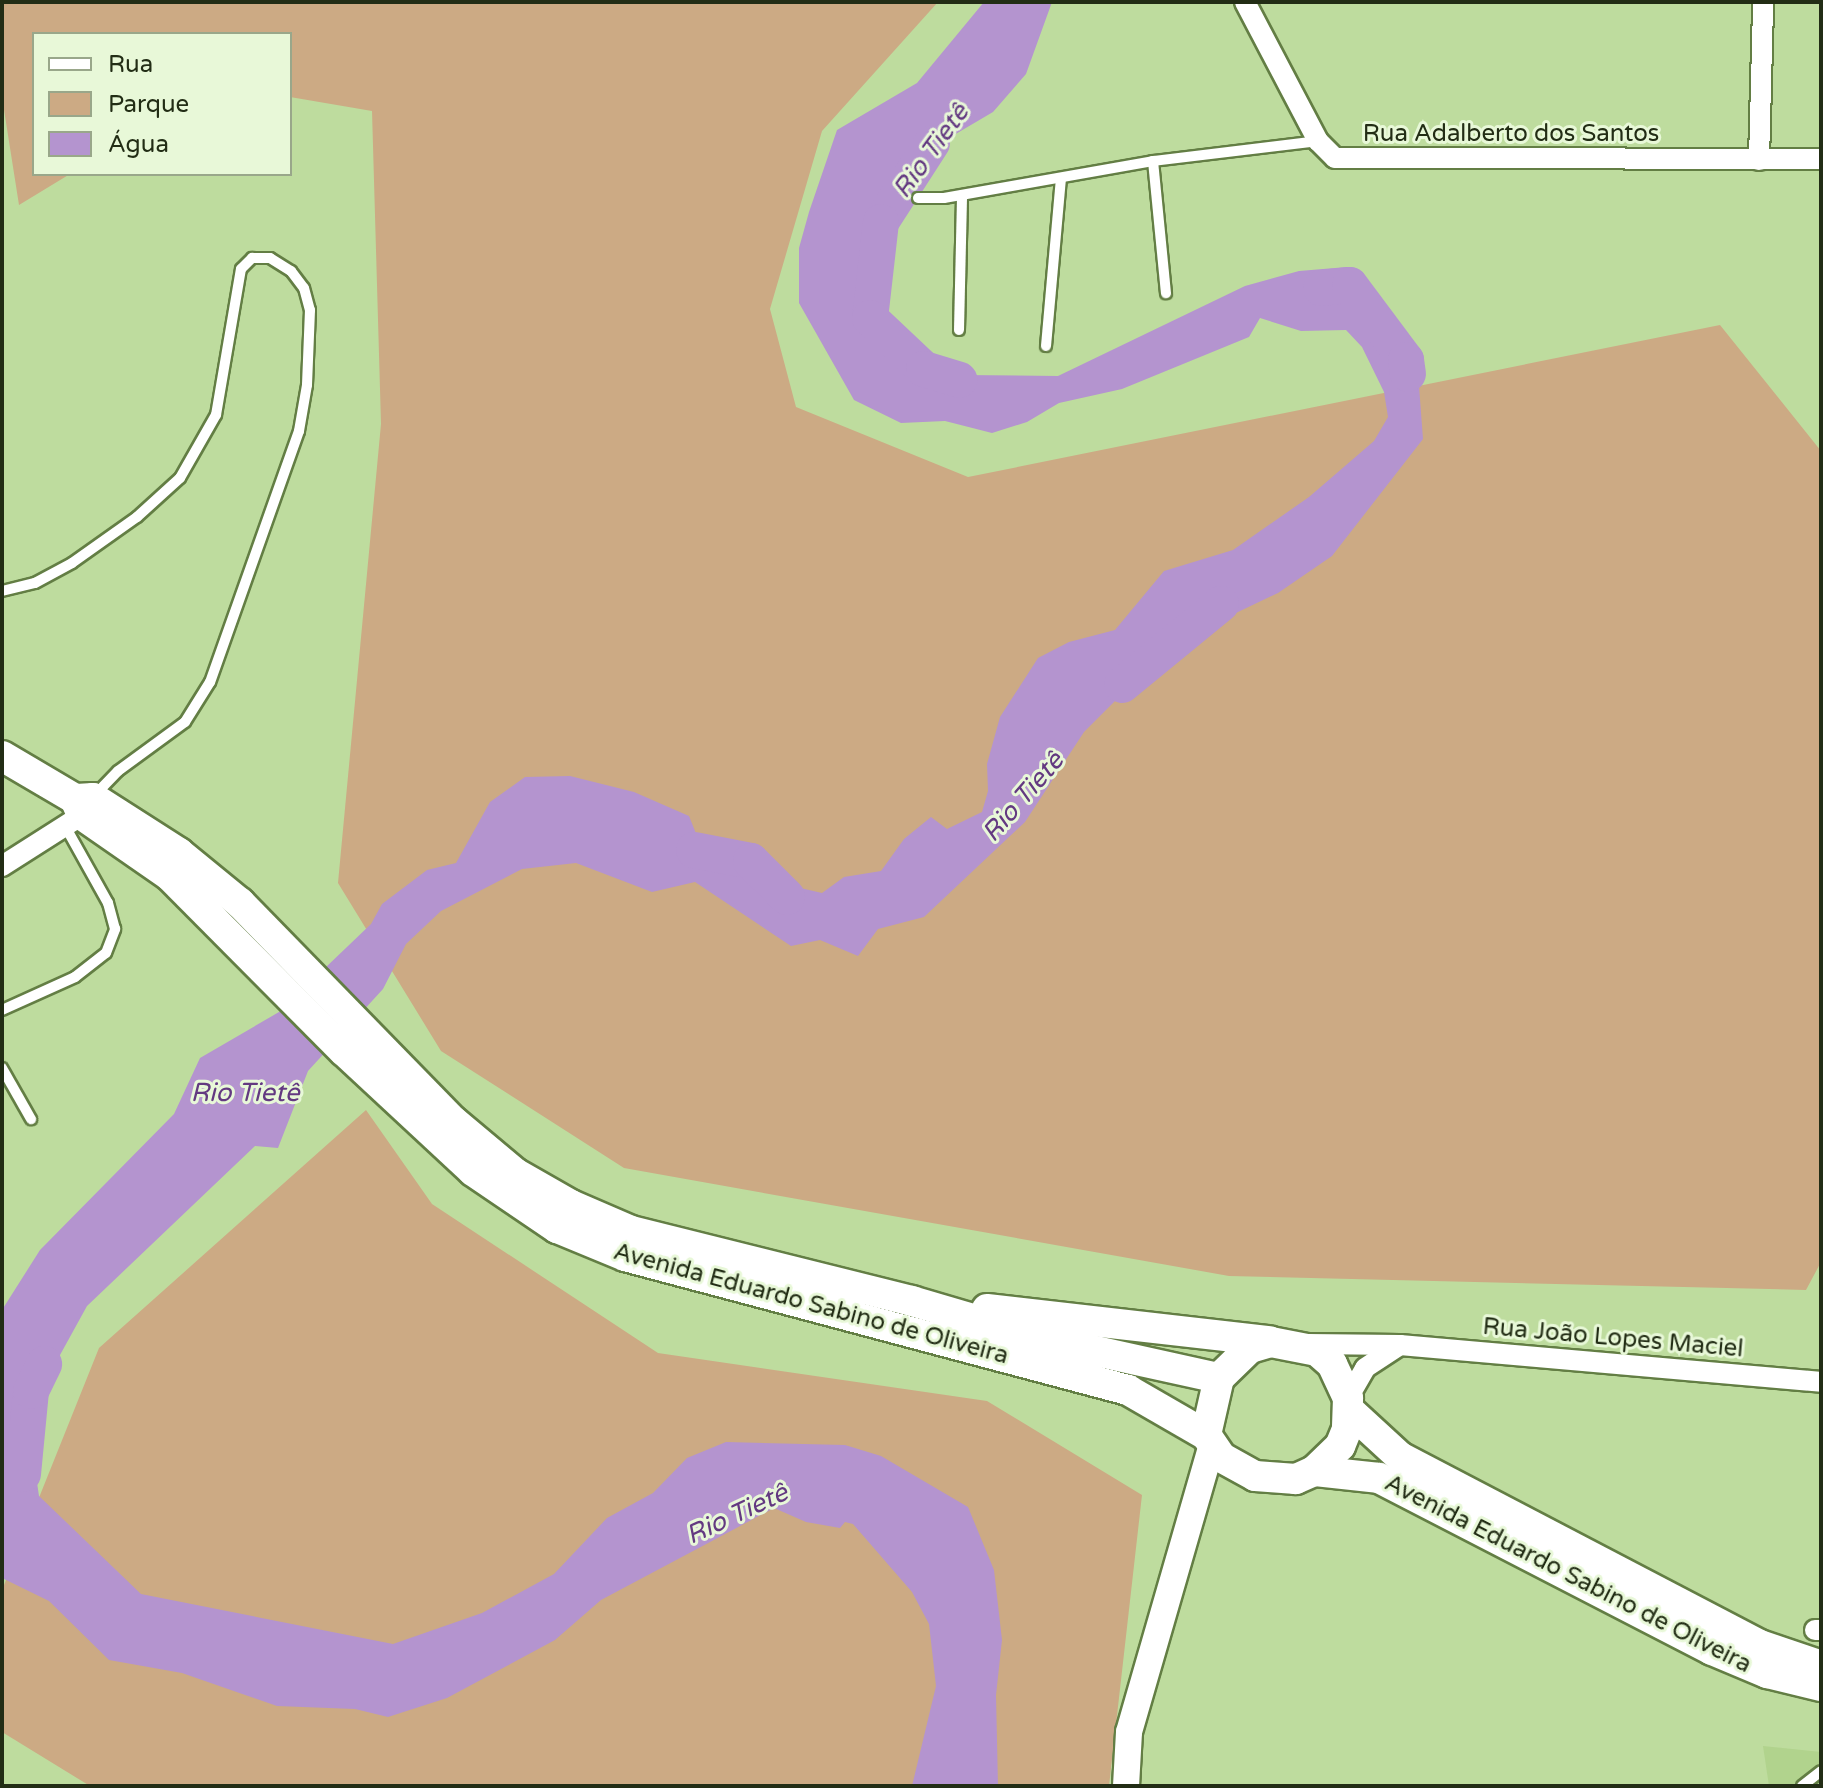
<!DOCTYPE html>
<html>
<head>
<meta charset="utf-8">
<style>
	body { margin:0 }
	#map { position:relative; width:1823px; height:1788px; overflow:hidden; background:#bedc9e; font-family:"Varela Round",sans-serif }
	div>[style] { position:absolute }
	.built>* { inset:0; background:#b1d38d }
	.green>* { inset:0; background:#ccaa84 }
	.water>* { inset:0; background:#b494cf }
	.river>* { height:36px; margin:-18px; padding:0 18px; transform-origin:18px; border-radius:18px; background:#b494cf }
	.roads { filter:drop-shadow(2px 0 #637e44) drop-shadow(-2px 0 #637e44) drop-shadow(0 2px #637e44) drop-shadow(0 -2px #637e44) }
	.service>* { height:10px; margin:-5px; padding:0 5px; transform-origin:5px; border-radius:5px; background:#fff }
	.minor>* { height:20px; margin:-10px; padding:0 10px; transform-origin:10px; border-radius:10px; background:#fff }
	.tertiary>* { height:26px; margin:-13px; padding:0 13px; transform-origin:13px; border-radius:13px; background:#fff }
	.secondary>* { height:30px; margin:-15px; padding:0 15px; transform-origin:15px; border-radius:15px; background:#fff }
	span { translate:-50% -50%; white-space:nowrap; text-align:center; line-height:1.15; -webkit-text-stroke:6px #e8f8d8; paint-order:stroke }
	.street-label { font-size:24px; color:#222d15 }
	.water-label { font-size:26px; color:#633981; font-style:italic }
	.frame { position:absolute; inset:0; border:4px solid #222d15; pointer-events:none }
	.legend { position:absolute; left:32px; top:32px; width:260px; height:144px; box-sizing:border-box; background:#e8f8d8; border:2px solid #99a78a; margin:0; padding:10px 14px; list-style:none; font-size:24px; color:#222d15 }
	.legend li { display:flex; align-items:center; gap:16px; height:40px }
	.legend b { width:40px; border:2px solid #99a78a }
</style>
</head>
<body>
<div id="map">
	<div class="built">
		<i style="clip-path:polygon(1763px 1746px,1821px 1752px,1821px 1786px,1769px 1786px)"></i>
	</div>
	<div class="green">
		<i style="clip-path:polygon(2px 2px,938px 2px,822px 131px,770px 309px,796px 407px,968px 477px,1720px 325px,1821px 451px,1821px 1262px,1806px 1290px,1229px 1276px,624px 1168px,441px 1051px,338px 883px,381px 424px,372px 111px,290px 97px,290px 34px,34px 34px,34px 174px,70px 174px,19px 205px,2px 97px)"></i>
		<i style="clip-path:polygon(366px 1110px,432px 1204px,658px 1353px,987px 1401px,1142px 1495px,1109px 1786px,90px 1786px,2px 1732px,2px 1590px,99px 1348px)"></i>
	</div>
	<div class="water">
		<i style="clip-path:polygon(984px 2px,1052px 2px,1026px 74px,993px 112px,942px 142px,883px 218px,862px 272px,864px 309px,881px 339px,915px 360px,961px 375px,1058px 376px,1245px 286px,1299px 271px,1347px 267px,1355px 293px,1385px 333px,1408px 346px,1419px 386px,1423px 439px,1332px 556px,1278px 593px,1215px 623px,1164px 638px,1154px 662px,1084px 732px,1025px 822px,924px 917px,878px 929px,858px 956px,820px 940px,791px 946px,695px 882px,652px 892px,576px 863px,522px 869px,441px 911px,406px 944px,383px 989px,308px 1071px,278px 1148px,255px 1146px,87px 1306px,27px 1415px,39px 1496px,141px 1594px,393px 1644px,482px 1613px,554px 1574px,607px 1518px,653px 1493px,687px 1458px,726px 1442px,845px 1445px,881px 1456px,968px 1507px,994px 1570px,1002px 1640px,996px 1695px,998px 1786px,912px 1786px,936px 1686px,929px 1624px,912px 1592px,853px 1524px,845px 1522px,840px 1528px,806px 1522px,774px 1508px,601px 1600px,555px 1640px,447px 1698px,388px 1717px,355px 1709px,277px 1706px,182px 1673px,109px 1660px,49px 1601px,2px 1578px,2px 1310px,40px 1250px,174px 1114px,200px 1058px,279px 1012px,371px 924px,382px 904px,427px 870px,456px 863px,490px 802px,525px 777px,570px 776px,634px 792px,689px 816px,703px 851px,774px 870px,796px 887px,822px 893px,844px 877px,881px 871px,904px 839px,931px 817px,947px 829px,982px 812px,988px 791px,987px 764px,1000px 717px,1038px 658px,1069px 642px,1115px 630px,1164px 571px,1233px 550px,1309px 497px,1374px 441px,1388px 417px,1384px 392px,1362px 347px,1346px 330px,1301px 331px,1260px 318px,1249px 337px,1122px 389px,1059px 403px,1027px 422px,992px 433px,945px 421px,901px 423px,854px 400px,799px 303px,799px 248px,809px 212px,837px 130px,917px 83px)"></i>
	</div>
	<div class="river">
		<i style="left:932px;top:143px;width:94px;rotate:122.8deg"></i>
		<i style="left:881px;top:222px;width:97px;rotate:96.5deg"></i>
		<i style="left:870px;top:318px;width:74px;rotate:43.4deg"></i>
		<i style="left:924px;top:369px;width:37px;rotate:17deg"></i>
		<i style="left:1321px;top:288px;width:29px;rotate:-6deg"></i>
		<i style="left:1350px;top:285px;width:94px;rotate:53.3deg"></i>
		<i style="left:1406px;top:360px;width:14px;rotate:82deg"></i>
		<i style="left:1122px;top:685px;width:128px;rotate:-39.3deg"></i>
		<i style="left:694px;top:850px;width:58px;rotate:10.9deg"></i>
		<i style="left:751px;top:861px;width:51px;rotate:45deg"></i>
		<i style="left:23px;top:1474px;width:83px;rotate:-84.5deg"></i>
		<i style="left:31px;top:1391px;width:30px;rotate:-64deg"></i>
	</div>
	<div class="roads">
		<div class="service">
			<i style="left:1153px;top:161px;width:133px;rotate:84.4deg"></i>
			<i style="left:918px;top:198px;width:26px"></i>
			<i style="left:944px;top:198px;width:212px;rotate:-10deg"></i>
			<i style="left:1153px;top:161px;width:166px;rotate:-6.9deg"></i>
			<i style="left:959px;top:330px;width:135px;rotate:-88.7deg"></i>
			<i style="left:1046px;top:346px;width:168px;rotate:-84.9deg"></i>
			<i style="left:2px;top:591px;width:34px;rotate:-14deg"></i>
			<i style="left:35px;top:583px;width:42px;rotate:-28.4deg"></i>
			<i style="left:72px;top:563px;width:80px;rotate:-35.3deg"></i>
			<i style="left:137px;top:517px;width:58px;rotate:-42.2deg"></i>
			<i style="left:180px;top:478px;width:73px;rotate:-60.3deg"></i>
			<i style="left:216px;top:415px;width:148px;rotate:-80.3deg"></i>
			<i style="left:241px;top:269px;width:16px;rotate:-45deg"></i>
			<i style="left:252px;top:258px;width:18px"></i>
			<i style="left:270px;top:258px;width:25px;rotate:32deg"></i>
			<i style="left:291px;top:271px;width:21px;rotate:53deg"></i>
			<i style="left:304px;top:288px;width:23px;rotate:75deg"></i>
			<i style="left:310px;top:310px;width:75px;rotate:92.3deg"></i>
			<i style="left:307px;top:385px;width:47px;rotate:99.9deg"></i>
			<i style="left:299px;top:431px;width:266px;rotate:109.5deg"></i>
			<i style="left:210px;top:682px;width:47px;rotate:122deg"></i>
			<i style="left:185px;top:722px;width:83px;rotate:143.8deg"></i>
			<i style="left:118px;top:771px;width:33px;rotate:134deg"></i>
			<i style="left:2px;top:1010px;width:80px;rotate:-24.3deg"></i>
			<i style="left:75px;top:977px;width:39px;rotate:-38deg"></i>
			<i style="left:106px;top:953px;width:26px;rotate:-69deg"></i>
			<i style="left:115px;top:929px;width:27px;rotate:-105deg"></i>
			<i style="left:108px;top:903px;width:88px;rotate:-119.2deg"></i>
			<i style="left:2px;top:1068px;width:59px;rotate:60.4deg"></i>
			<i style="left:1802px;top:1786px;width:24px;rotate:-38deg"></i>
		</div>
		<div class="minor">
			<i style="left:1245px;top:2px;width:157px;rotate:62.3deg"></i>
			<i style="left:1318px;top:141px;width:24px;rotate:45deg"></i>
			<i style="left:1335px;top:158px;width:486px;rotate:0.1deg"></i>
			<i style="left:1759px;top:160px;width:158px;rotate:-88.5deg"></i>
			<i style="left:2px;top:866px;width:95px;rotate:-32.5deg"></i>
			<i style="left:82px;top:815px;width:12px;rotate:-59deg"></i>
			<i style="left:1307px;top:1344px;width:93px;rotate:0.6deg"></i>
			<i style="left:1400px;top:1345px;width:423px;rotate:5deg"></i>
			<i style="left:1348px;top:1398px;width:34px;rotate:-60deg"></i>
			<i style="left:1365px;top:1368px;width:42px;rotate:-33.3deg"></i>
			<i style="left:1815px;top:1630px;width:6px"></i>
		</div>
		<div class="tertiary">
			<i style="left:1126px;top:1786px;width:54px;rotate:-86.8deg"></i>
			<i style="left:1129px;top:1732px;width:296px;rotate:-73.9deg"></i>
		</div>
		<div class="secondary">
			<i style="left:2px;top:756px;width:85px;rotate:30.5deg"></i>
			<i style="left:75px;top:799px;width:17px;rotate:66deg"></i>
			<i style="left:82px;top:815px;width:107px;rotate:34.7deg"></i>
			<i style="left:170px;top:876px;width:247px;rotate:45.2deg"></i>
			<i style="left:344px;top:1051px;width:176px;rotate:42.9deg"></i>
			<i style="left:473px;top:1171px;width:102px;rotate:34.2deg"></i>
			<i style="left:557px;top:1228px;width:74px;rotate:22.4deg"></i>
			<i style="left:625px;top:1256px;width:521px;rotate:14.92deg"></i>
			<i style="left:1128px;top:1390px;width:90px;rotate:30deg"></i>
			<i style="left:77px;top:799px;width:16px;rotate:-4deg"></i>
			<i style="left:93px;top:798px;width:102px;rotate:32.6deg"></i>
			<i style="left:179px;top:853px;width:79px;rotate:39.3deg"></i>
			<i style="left:240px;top:903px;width:305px;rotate:45.7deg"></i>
			<i style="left:453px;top:1121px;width:81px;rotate:40deg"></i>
			<i style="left:515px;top:1173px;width:64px;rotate:29.7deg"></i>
			<i style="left:571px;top:1205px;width:65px;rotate:23.4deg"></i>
			<i style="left:631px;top:1231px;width:290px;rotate:14deg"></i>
			<i style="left:912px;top:1301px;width:134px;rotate:16.4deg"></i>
			<i style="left:1041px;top:1339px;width:182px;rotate:12.4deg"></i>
			<i style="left:987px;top:1309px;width:284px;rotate:6.5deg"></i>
			<i style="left:1271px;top:1342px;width:47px;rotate:11.1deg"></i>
			<i style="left:1317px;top:1351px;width:20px;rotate:41deg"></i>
			<i style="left:1332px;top:1364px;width:38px;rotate:65deg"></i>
			<i style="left:1348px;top:1398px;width:31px;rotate:92deg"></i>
			<i style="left:1347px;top:1429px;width:18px;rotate:112deg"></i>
			<i style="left:1340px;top:1446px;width:36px;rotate:136deg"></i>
			<i style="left:1314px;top:1471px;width:20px;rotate:156deg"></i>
			<i style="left:1296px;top:1479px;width:41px;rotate:-175.8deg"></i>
			<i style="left:1255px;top:1476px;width:39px;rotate:-151deg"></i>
			<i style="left:1221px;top:1457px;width:27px;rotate:-124deg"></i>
			<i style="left:1206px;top:1435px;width:58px;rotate:-77.2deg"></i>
			<i style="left:1219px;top:1378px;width:43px;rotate:-44.1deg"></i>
			<i style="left:1250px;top:1348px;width:22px;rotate:-16deg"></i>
			<i style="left:1350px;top:1411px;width:68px;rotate:42.6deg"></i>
			<i style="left:1400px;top:1457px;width:403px;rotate:27.6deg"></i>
			<i style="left:1757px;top:1644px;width:65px;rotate:18.7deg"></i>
			<i style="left:1314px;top:1471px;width:65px;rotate:6.1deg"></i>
			<i style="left:1379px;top:1478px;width:375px;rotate:27.3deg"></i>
			<i style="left:1712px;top:1650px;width:60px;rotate:22.7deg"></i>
			<i style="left:1767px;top:1673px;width:56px;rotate:13.5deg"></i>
		</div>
	</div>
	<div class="street-label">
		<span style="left:1511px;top:134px">Rua Adalberto dos Santos</span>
		<span style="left:811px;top:1304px;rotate:15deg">Avenida Eduardo Sabino de Oliveira</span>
		<span style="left:1613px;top:1338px;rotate:5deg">Rua João Lopes Maciel</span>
		<span style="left:1568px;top:1574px;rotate:27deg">Avenida Eduardo Sabino de Oliveira</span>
	</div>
	<div class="water-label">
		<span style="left:931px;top:151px;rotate:-54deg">Rio Tietê</span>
		<span style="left:1023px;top:797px;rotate:-49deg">Rio Tietê</span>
		<span style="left:245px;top:1093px">Rio Tietê</span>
		<span style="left:737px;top:1514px;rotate:-25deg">Rio Tietê</span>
	</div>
	<div class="frame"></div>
	<ul class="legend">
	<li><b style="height:10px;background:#fff"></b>Rua</li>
	<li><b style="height:22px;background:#ccaa84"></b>Parque</li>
	<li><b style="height:22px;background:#b494cf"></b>Água</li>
	</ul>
</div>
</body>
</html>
